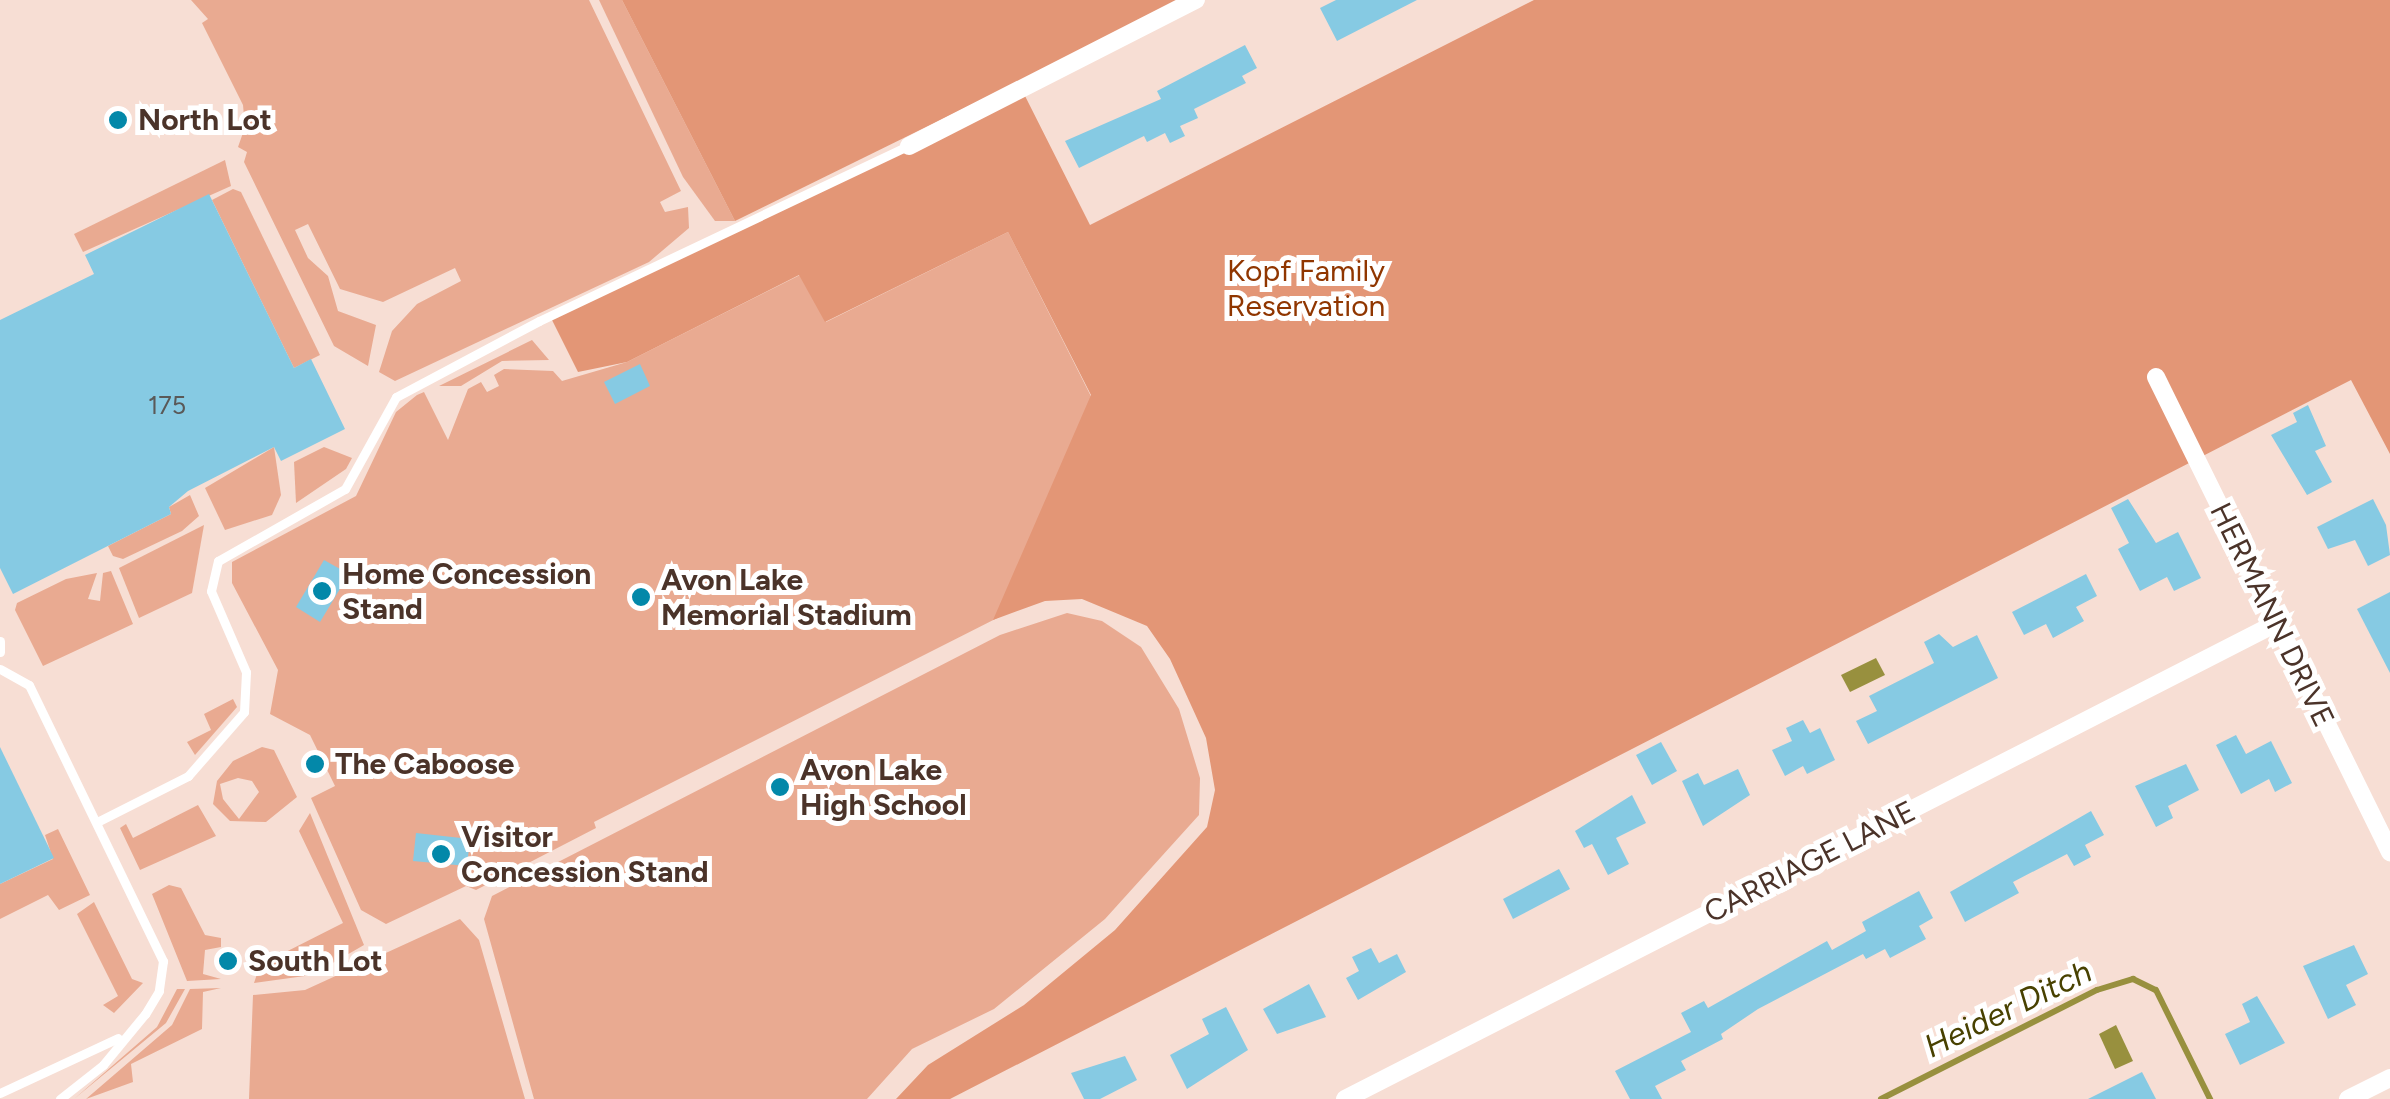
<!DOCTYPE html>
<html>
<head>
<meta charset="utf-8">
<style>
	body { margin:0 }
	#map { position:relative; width:2390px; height:1099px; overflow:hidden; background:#f7ded4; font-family:Figtree,sans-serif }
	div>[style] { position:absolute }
	.green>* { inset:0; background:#e9aa91 }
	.forest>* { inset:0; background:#e39676 }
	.water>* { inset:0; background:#98903e }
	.stream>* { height:6px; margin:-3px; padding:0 3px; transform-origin:3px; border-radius:3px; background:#98903e }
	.building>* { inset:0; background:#86cae3 }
	.service>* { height:9px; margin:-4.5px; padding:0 4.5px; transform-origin:4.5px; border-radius:4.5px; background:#fff }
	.minor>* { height:18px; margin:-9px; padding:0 9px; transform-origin:9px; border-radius:9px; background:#fff }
	.dots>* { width:28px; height:28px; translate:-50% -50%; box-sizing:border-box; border:5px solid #fff; border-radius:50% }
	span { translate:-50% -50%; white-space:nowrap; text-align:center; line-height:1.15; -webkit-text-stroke:10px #fff; paint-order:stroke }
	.number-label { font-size:25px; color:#5a5958 }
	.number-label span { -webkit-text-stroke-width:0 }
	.poi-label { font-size:30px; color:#4b3329; font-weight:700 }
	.left { translate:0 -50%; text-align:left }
	.park-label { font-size:30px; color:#903600 }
	.street-label { font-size:30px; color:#4b3329 }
	.water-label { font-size:32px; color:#484100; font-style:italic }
</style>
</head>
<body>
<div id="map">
	<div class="green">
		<i style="clip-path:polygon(191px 0,589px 0,681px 191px,660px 202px,665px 212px,688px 207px,689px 228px,649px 262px,395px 381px,379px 372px,392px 331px,417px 304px,461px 281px,455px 268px,383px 302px,340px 289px,308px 224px,295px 230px,308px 258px,328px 276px,338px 311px,376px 325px,368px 366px,334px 346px,244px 162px,247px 152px,238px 147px,245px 127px,243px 105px,202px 23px,208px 19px)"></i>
		<i style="clip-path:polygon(599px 0,622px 0,735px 221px,715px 221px,683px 177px)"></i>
		<i style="clip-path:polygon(225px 160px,231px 186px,83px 252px,74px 234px)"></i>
		<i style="clip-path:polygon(233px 189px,241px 192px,320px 355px,294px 368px,212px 200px)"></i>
		<i style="clip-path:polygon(1008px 232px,1161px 535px,594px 822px,596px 828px,476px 890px,466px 886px,386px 924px,361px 910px,311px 798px,335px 786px,310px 735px,270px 714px,278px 670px,232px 583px,232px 562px,356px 496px,396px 412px,417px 395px,424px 392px,448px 440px,468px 389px,481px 382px,487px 392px,499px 386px,494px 375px,504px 369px,553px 371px,562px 381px,627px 362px,800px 275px,826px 322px)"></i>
		<i style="clip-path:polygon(532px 340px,549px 360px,502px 361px,461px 386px,439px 386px)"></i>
		<i style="clip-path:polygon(274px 447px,281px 495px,272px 515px,225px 530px,205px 488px)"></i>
		<i style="clip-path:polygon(324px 447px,352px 458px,346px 469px,296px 503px,294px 462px)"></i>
		<i style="clip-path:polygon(190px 495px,199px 516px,182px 531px,123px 559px,113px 556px,108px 546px,171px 514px,169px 507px)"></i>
		<i style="clip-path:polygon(204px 525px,192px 593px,139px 618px,119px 568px)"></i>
		<i style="clip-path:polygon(111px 571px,133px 624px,43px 666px,15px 610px,17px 603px,66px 579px,97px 573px,88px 599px,100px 601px,103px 573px)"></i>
		<i style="clip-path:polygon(1067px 613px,1102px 621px,1141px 647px,1179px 709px,1200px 778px,1199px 815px,1105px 919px,994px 1009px,912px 1049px,867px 1099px,534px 1099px,484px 919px,492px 896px,1000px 635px)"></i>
		<i style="clip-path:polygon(233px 699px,237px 707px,195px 755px,187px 742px,211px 730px,204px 714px)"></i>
		<i style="clip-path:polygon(evenodd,262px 747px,274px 750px,297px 797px,266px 822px,230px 821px,213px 804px,217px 781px,233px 761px,262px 747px,238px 778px,252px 781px,259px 792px,239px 819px,223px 799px,220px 784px,238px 778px)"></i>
		<i style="clip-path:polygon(198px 805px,216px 836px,140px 870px,120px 828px,126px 824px,133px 838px)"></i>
		<i style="clip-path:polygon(310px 813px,364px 945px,312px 975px,254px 983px,260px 965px,343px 923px,299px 831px)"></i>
		<i style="clip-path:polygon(58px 829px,90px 895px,59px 910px,48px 895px,0 919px,0 884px,53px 859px,45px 835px)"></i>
		<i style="clip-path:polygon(169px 885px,181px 888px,205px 935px,221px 938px,221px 947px,205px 950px,203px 974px,221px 979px,187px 981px,152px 894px)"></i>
		<i style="clip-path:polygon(94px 902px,132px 979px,143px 983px,114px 1013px,103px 1005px,118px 996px,77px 914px)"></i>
		<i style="clip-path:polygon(460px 919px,479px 940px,525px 1099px,249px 1099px,253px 995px,305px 990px)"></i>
		<i style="clip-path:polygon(221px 988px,203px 992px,202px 1029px,131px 1064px,133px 1082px,86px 1099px,172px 1025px,190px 989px)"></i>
		<i style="clip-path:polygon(177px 989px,185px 989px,166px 1023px,74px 1099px,157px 1027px)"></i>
	</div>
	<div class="forest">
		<i style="clip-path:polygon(622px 0,1181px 0,1182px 1px,735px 221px)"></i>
		<i style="clip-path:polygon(1534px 0,2390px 0,2390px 454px,2351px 380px,950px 1099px,896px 1099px,928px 1065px,1024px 1005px,1115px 930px,1207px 827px,1215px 790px,1206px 738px,1170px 659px,1147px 626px,1082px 599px,1045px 601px,993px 620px,1091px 395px,1008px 232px,825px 322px,799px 275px,627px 362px,578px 372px,550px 316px,1021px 88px,1090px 225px)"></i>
	</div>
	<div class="water">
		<i style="clip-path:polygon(1876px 658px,1885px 675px,1850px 692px,1841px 675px)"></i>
		<i style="clip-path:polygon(2116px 1025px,2133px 1061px,2115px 1069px,2099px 1034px)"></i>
	</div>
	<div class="stream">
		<i style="left:1881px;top:1099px;width:242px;rotate:-26.8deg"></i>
		<i style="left:2097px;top:990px;width:38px;rotate:-17deg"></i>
		<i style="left:2133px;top:979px;width:25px;rotate:26deg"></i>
		<i style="left:2156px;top:990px;width:122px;rotate:63.6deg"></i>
	</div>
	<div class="building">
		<i style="clip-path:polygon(1336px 0,1417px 0,1337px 41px,1320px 8px)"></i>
		<i style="clip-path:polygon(1245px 45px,1257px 68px,1242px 76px,1246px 83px,1194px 109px,1198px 118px,1180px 126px,1185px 136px,1170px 143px,1165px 133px,1147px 142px,1144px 136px,1079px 168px,1065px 141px,1161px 99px,1157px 91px)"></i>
		<i style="clip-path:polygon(209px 194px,294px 368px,311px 359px,345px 429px,281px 461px,274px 447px,188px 491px,169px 507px,171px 514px,13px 594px,0 568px,0 320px,94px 274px,85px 255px)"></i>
		<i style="clip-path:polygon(640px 364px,650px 386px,615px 404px,604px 382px)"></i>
		<i style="clip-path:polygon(2308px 405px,2326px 446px,2315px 451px,2332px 482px,2307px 495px,2271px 435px,2297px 422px,2293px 413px)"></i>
		<i style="clip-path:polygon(2128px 499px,2156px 543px,2178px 532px,2201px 578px,2174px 591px,2167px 577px,2140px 591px,2118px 549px,2129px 543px,2111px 508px)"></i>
		<i style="clip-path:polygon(2373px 499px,2386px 525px,2390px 555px,2368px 566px,2355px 540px,2328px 549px,2317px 527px)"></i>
		<i style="clip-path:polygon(324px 560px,349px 574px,320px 622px,296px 607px)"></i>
		<i style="clip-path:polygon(2086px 574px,2097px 596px,2076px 607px,2084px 621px,2053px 638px,2046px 624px,2024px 635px,2012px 612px)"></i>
		<i style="clip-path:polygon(2390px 592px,2390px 673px,2357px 609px)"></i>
		<i style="clip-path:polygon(1939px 634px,1953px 647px,1977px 635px,1998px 678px,1868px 744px,1856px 721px,1877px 711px,1869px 696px,1934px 663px,1924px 642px)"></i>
		<i style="clip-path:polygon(1803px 720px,1810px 733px,1820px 728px,1835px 760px,1807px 774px,1803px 766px,1785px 776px,1772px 750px,1792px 741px,1786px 728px)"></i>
		<i style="clip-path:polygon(2236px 735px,2246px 754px,2271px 741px,2292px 783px,2275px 792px,2269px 779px,2241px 794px,2216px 745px)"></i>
		<i style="clip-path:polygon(1661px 742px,1677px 771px,1652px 785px,1636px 755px)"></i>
		<i style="clip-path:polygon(0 747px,54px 858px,0 884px)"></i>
		<i style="clip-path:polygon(2186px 764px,2199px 790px,2168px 806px,2173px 818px,2156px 827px,2135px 786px)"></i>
		<i style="clip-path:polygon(1738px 769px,1750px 795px,1703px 826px,1682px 781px,1698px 773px,1704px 785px)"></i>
		<i style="clip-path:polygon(1632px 795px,1646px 823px,1616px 838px,1629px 864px,1608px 875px,1592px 844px,1584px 848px,1575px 831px)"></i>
		<i style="clip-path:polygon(2091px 811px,2104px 835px,2085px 845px,2091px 857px,2074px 866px,2067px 854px,2013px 882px,2019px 893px,1965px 922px,1950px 892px)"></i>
		<i style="clip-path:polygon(416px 833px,470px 839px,467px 866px,413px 861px)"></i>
		<i style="clip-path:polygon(1559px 869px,1570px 889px,1513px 919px,1503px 899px)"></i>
		<i style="clip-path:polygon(1919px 891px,1933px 918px,1919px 926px,1926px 939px,1890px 958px,1885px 949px,1866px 959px,1863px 954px,1758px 1009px,1721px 1034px,1723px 1039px,1681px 1061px,1686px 1070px,1655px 1086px,1662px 1099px,1630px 1099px,1615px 1071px,1691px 1032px,1681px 1013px,1704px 1001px,1708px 1008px,1827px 941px,1832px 950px,1866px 931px,1862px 922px)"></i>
		<i style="clip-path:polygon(2354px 945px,2368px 974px,2346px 985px,2356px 1005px,2328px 1019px,2303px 966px)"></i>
		<i style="clip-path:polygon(1371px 948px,1379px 963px,1397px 954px,1406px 972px,1358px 1000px,1346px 978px,1359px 971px,1352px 957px)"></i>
		<i style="clip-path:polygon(1309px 984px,1326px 1017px,1277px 1034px,1263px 1009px)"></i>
		<i style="clip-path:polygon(2257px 996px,2285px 1043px,2240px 1065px,2225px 1034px,2250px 1022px,2242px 1004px)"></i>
		<i style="clip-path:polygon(1226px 1007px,1248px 1050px,1187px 1089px,1170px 1055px,1209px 1034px,1202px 1019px)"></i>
		<i style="clip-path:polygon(1125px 1056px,1137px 1080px,1100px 1099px,1084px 1099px,1071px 1073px)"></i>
		<i style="clip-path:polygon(2142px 1072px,2156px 1099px,2088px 1099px)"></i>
	</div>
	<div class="service">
		<i style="left:0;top:641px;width:11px;rotate:90deg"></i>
		<i style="left:0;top:669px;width:33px;rotate:29deg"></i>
		<i style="left:29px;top:685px;width:307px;rotate:64.1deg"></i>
		<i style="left:163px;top:961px;width:30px;rotate:98deg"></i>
		<i style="left:159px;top:991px;width:27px;rotate:121deg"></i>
		<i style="left:145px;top:1014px;width:66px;rotate:129.5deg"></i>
		<i style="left:103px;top:1065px;width:55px;rotate:141.7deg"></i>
		<i style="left:97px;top:822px;width:102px;rotate:-26.8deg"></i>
		<i style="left:188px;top:776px;width:85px;rotate:-48.8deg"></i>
		<i style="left:244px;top:712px;width:40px;rotate:-87.1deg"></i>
		<i style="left:246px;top:672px;width:88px;rotate:-113.4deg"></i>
		<i style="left:211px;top:591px;width:31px;rotate:-77deg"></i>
		<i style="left:218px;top:561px;width:146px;rotate:-29.6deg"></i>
		<i style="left:345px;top:489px;width:105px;rotate:-61deg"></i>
		<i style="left:396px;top:397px;width:162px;rotate:-28deg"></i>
		<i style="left:539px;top:321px;width:408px;rotate:-25.4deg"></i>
		<i style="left:0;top:1093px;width:130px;rotate:-25deg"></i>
	</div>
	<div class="minor">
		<i style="left:909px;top:146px;width:322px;rotate:-27deg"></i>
		<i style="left:2156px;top:377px;width:530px;rotate:63.77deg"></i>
		<i style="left:1345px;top:1099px;width:1044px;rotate:-27.06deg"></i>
		<i style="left:2348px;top:1099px;width:47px;rotate:-26.6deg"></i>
	</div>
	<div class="dots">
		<i style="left:118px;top:120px;background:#0388a9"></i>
		<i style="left:322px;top:591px;background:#0388a9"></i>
		<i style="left:641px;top:597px;background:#0388a9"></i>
		<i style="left:315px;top:764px;background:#0388a9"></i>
		<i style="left:780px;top:787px;background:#0388a9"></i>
		<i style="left:441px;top:854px;background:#0388a9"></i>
		<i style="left:228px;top:961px;background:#0388a9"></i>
	</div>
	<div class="number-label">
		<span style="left:167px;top:405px">175</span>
	</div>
	<div class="poi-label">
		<span class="left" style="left:138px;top:120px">North Lot</span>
		<span class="left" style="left:342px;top:591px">Home Concession<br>Stand</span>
		<span class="left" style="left:661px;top:597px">Avon Lake<br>Memorial Stadium</span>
		<span class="left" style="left:335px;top:764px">The Caboose</span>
		<span class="left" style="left:800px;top:787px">Avon Lake<br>High School</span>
		<span class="left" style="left:461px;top:854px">Visitor<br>Concession Stand</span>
		<span class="left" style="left:248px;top:961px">South Lot</span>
	</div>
	<div class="park-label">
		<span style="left:1306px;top:288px">Kopf Family<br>Reservation</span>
	</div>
	<div class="street-label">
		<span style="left:2272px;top:615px;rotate:64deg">HERMANN DRIVE</span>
		<span style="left:1810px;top:862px;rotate:-27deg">CARRIAGE LANE</span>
	</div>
	<div class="water-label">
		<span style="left:2008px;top:1009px;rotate:-26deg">Heider Ditch</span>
	</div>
</div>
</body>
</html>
